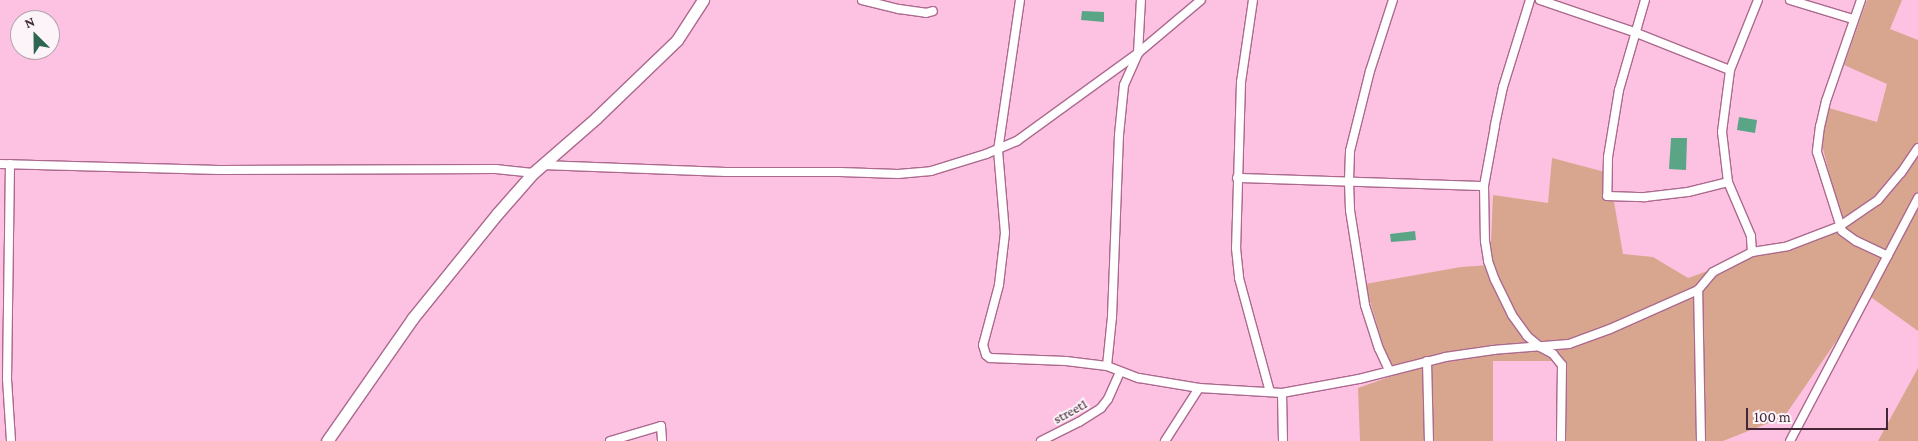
<!DOCTYPE html>
<html>
<head>
<meta charset="utf-8">
<style>
	body { margin:0 }
	#map { position:relative; width:1918px; height:441px; overflow:hidden; background:#fdc2e1; font-family:"Crimson Pro",serif }
	div>[style] { position:absolute }
	.green>* { inset:0; background:#d8a68e }
	.water>* { inset:0; background:#5ba587 }
	.roads { filter:drop-shadow(1px 0 #ac698e) drop-shadow(-1px 0 #ac698e) drop-shadow(0 1px #ac698e) drop-shadow(0 -1px #ac698e) }
	.street>* { height:8px; margin:-4px; padding:0 4px; transform-origin:4px; border-radius:4px; background:#fff }
	.secondary>* { height:11px; margin:-5.5px; padding:0 5.5px; transform-origin:5.5px; border-radius:5.5px; background:#fff }
	span { translate:-50% -50%; white-space:nowrap; text-align:center; line-height:1.15; -webkit-text-stroke:4px #fcf4f8; paint-order:stroke }
	.street-label { font-size:14px; color:#442737 }
	.north { position:absolute; left:10px; top:10px; width:50px; height:50px; box-sizing:border-box; background:#fcf4f8; border:1px solid #b2a2ab; border-radius:50%; rotate:337deg; font-size:14px; font-weight:700; line-height:20px; text-align:center; color:#442737 }
	.north::after { content:''; display:block; margin:auto; width:18px; height:22px; background:#2d6751; clip-path:polygon(50% 0,100% 100%,50% 72%,0 100%) }
	.scale { position:absolute; left:1746px; top:408px; width:142px; height:22px; box-sizing:border-box; border:2px solid #442737; border-top:0; padding-left:6px; font-size:15px; line-height:18px; white-space:nowrap; color:#442737; -webkit-text-stroke:4px #fcf4f8; paint-order:stroke }
</style>
</head>
<body>
<div id="map">
	<div class="green">
		<i style="clip-path:polygon(1867px 0,1902px 0,1890px 29px,1918px 40px,1918px 331px,1868px 295px,1784px 417px,1723px 441px,1563px 441px,1564px 361px,1493px 361px,1493px 441px,1360px 441px,1358px 388px,1392px 376px,1365px 284px,1461px 267px,1490px 265px,1493px 195px,1548px 203px,1552px 158px,1609px 173px,1623px 254px,1653px 257px,1688px 278px,1842px 223px,1822px 145px,1822px 106px,1877px 122px,1887px 84px,1844px 65px)"></i>
		<i style="clip-path:polygon(1918px 368px,1918px 441px,1878px 441px)"></i>
	</div>
	<div class="water">
		<i style="clip-path:polygon(1082px 11px,1104px 12px,1104px 22px,1081px 20px)"></i>
		<i style="clip-path:polygon(1739px 117px,1757px 120px,1755px 133px,1737px 130px)"></i>
		<i style="clip-path:polygon(1671px 138px,1687px 138px,1686px 170px,1669px 169px)"></i>
		<i style="clip-path:polygon(1415px 231px,1416px 240px,1391px 242px,1390px 234px)"></i>
	</div>
	<div class="roads">
		<div class="street">
			<i style="left:862px;top:0;width:38px;rotate:14deg"></i>
			<i style="left:899px;top:9px;width:27px;rotate:8deg"></i>
			<i style="left:926px;top:13px;width:7px;rotate:-16deg"></i>
			<i style="left:1020px;top:0;width:152px;rotate:98.3deg"></i>
			<i style="left:998px;top:150px;width:83px;rotate:85.2deg"></i>
			<i style="left:1005px;top:233px;width:52px;rotate:96.6deg"></i>
			<i style="left:999px;top:285px;width:62px;rotate:104.9deg"></i>
			<i style="left:983px;top:345px;width:10px;rotate:73deg"></i>
			<i style="left:986px;top:355px;width:5px;rotate:37deg"></i>
			<i style="left:990px;top:358px;width:76px;rotate:2.3deg"></i>
			<i style="left:1066px;top:361px;width:41px;rotate:7deg"></i>
			<i style="left:1107px;top:366px;width:34px;rotate:21deg"></i>
			<i style="left:1139px;top:378px;width:61px;rotate:9.5deg"></i>
			<i style="left:1199px;top:388px;width:83px;rotate:3.4deg"></i>
			<i style="left:1282px;top:393px;width:78px;rotate:-10.3deg"></i>
			<i style="left:1359px;top:379px;width:89px;rotate:-14.3deg"></i>
			<i style="left:1445px;top:357px;width:49px;rotate:-8.3deg"></i>
			<i style="left:1493px;top:350px;width:76px;rotate:-4.5deg"></i>
			<i style="left:1569px;top:344px;width:44px;rotate:-20.1deg"></i>
			<i style="left:1610px;top:329px;width:96px;rotate:-23.9deg"></i>
			<i style="left:1253px;top:0;width:83px;rotate:98.3deg"></i>
			<i style="left:1241px;top:82px;width:166px;rotate:91.7deg"></i>
			<i style="left:1236px;top:248px;width:30px;rotate:84deg"></i>
			<i style="left:1239px;top:278px;width:118px;rotate:74.8deg"></i>
			<i style="left:1530px;top:0;width:91px;rotate:107.2deg"></i>
			<i style="left:1503px;top:87px;width:40px;rotate:102deg"></i>
			<i style="left:1495px;top:126px;width:61px;rotate:100.4deg"></i>
			<i style="left:1484px;top:186px;width:55px;rotate:89deg"></i>
			<i style="left:1485px;top:241px;width:20px;rotate:81deg"></i>
			<i style="left:1488px;top:261px;width:20px;rotate:70deg"></i>
			<i style="left:1495px;top:280px;width:39px;rotate:64deg"></i>
			<i style="left:1512px;top:315px;width:26px;rotate:54deg"></i>
			<i style="left:1527px;top:336px;width:17px;rotate:40deg"></i>
			<i style="left:1540px;top:347px;width:15px;rotate:28deg"></i>
			<i style="left:1553px;top:354px;width:14px;rotate:51deg"></i>
			<i style="left:1562px;top:365px;width:76px;rotate:90.8deg"></i>
			<i style="left:1540px;top:0;width:99px;rotate:18.8deg"></i>
			<i style="left:1634px;top:32px;width:103px;rotate:21.6deg"></i>
			<i style="left:1645px;top:0;width:94px;rotate:106.1deg"></i>
			<i style="left:1619px;top:90px;width:68px;rotate:99.3deg"></i>
			<i style="left:1608px;top:157px;width:39px;rotate:91deg"></i>
			<i style="left:1607px;top:196px;width:38px;rotate:2deg"></i>
			<i style="left:1645px;top:197px;width:43px;rotate:-6.6deg"></i>
			<i style="left:1688px;top:192px;width:41px;rotate:-14deg"></i>
			<i style="left:1790px;top:0;width:66px;rotate:16.8deg"></i>
			<i style="left:1861px;top:0;width:107px;rotate:109.1deg"></i>
			<i style="left:1826px;top:101px;width:26px;rotate:103deg"></i>
			<i style="left:1820px;top:126px;width:26px;rotate:97deg"></i>
			<i style="left:1817px;top:152px;width:83px;rotate:72.4deg"></i>
			<i style="left:1842px;top:231px;width:17px;rotate:36deg"></i>
			<i style="left:1856px;top:241px;width:35px;rotate:25deg"></i>
			<i style="left:0;top:164px;width:219px;rotate:1.6deg"></i>
			<i style="left:219px;top:170px;width:277px;rotate:-0.2deg"></i>
			<i style="left:496px;top:169px;width:37px;rotate:6deg"></i>
			<i style="left:10px;top:164px;width:215px;rotate:90.8deg"></i>
			<i style="left:7px;top:379px;width:62px;rotate:86.3deg"></i>
			<i style="left:542px;top:165px;width:184px;rotate:2.2deg"></i>
			<i style="left:726px;top:172px;width:114px"></i>
			<i style="left:840px;top:172px;width:58px;rotate:2deg"></i>
			<i style="left:898px;top:174px;width:33px;rotate:-5deg"></i>
			<i style="left:931px;top:171px;width:58px;rotate:-17.2deg"></i>
			<i style="left:986px;top:154px;width:34px;rotate:-23deg"></i>
			<i style="left:1017px;top:141px;width:150px;rotate:-36deg"></i>
			<i style="left:1138px;top:53px;width:82px;rotate:-40.1deg"></i>
			<i style="left:1237px;top:178px;width:247px;rotate:1.9deg"></i>
			<i style="left:1752px;top:252px;width:36px;rotate:-9deg"></i>
			<i style="left:1788px;top:246px;width:56px;rotate:-21deg"></i>
			<i style="left:1840px;top:226px;width:46px;rotate:-34.4deg"></i>
			<i style="left:1878px;top:200px;width:35px;rotate:-50deg"></i>
			<i style="left:1901px;top:173px;width:30px;rotate:-56deg"></i>
			<i style="left:1427px;top:361px;width:80px;rotate:88.6deg"></i>
			<i style="left:1107px;top:366px;width:49px;rotate:-84.2deg"></i>
			<i style="left:1112px;top:317px;width:182px;rotate:-87.8deg"></i>
			<i style="left:1119px;top:135px;width:50px;rotate:-84.3deg"></i>
			<i style="left:1124px;top:85px;width:35px;rotate:-66deg"></i>
			<i style="left:1138px;top:53px;width:53px;rotate:-86.8deg"></i>
			<i style="left:1389px;top:370px;width:23px;rotate:-115deg"></i>
			<i style="left:1379px;top:349px;width:46px;rotate:-107.7deg"></i>
			<i style="left:1365px;top:305px;width:96px;rotate:-99deg"></i>
			<i style="left:1350px;top:210px;width:30px;rotate:-92deg"></i>
			<i style="left:1349px;top:180px;width:29px;rotate:-88deg"></i>
			<i style="left:1350px;top:151px;width:82px;rotate:-76deg"></i>
			<i style="left:1370px;top:71px;width:75px;rotate:-72.1deg"></i>
			<i style="left:1282px;top:393px;width:48px;rotate:88.8deg"></i>
			<i style="left:610px;top:441px;width:53px;rotate:-16.4deg"></i>
			<i style="left:661px;top:426px;width:15px;rotate:86deg"></i>
			<i style="left:1041px;top:441px;width:42px;rotate:-26.6deg"></i>
			<i style="left:1079px;top:422px;width:26px;rotate:-32deg"></i>
			<i style="left:1101px;top:408px;width:11px;rotate:-52deg"></i>
			<i style="left:1108px;top:399px;width:30px;rotate:-66deg"></i>
			<i style="left:1165px;top:441px;width:63px;rotate:-57.3deg"></i>
			<i style="left:1701px;top:441px;width:151px;rotate:-91.1deg"></i>
			<i style="left:1698px;top:290px;width:23px;rotate:-50deg"></i>
			<i style="left:1713px;top:272px;width:44px;rotate:-27.1deg"></i>
			<i style="left:1752px;top:252px;width:16px;rotate:-94deg"></i>
			<i style="left:1751px;top:236px;width:59px;rotate:-113.1deg"></i>
			<i style="left:1728px;top:182px;width:50px;rotate:-96.8deg"></i>
			<i style="left:1722px;top:132px;width:63px;rotate:-82.6deg"></i>
			<i style="left:1730px;top:70px;width:75px;rotate:-68.2deg"></i>
			<i style="left:1790px;top:441px;width:275px;rotate:-62.2deg"></i>
		</div>
		<div class="secondary">
			<i style="left:327px;top:441px;width:149px;rotate:-55.1deg"></i>
			<i style="left:412px;top:319px;width:135px;rotate:-51deg"></i>
			<i style="left:497px;top:214px;width:55px;rotate:-48.7deg"></i>
			<i style="left:533px;top:173px;width:84px;rotate:-41.1deg"></i>
			<i style="left:596px;top:118px;width:112px;rotate:-43.9deg"></i>
			<i style="left:677px;top:40px;width:48px;rotate:-57deg"></i>
		</div>
	</div>
	<div class="street-label">
		<span style="left:1070px;top:411px;rotate:-29deg">street1</span>
	</div>
	<div class="north">N</div>
	<div class="scale">100 m</div>
</div>
</body>
</html>
